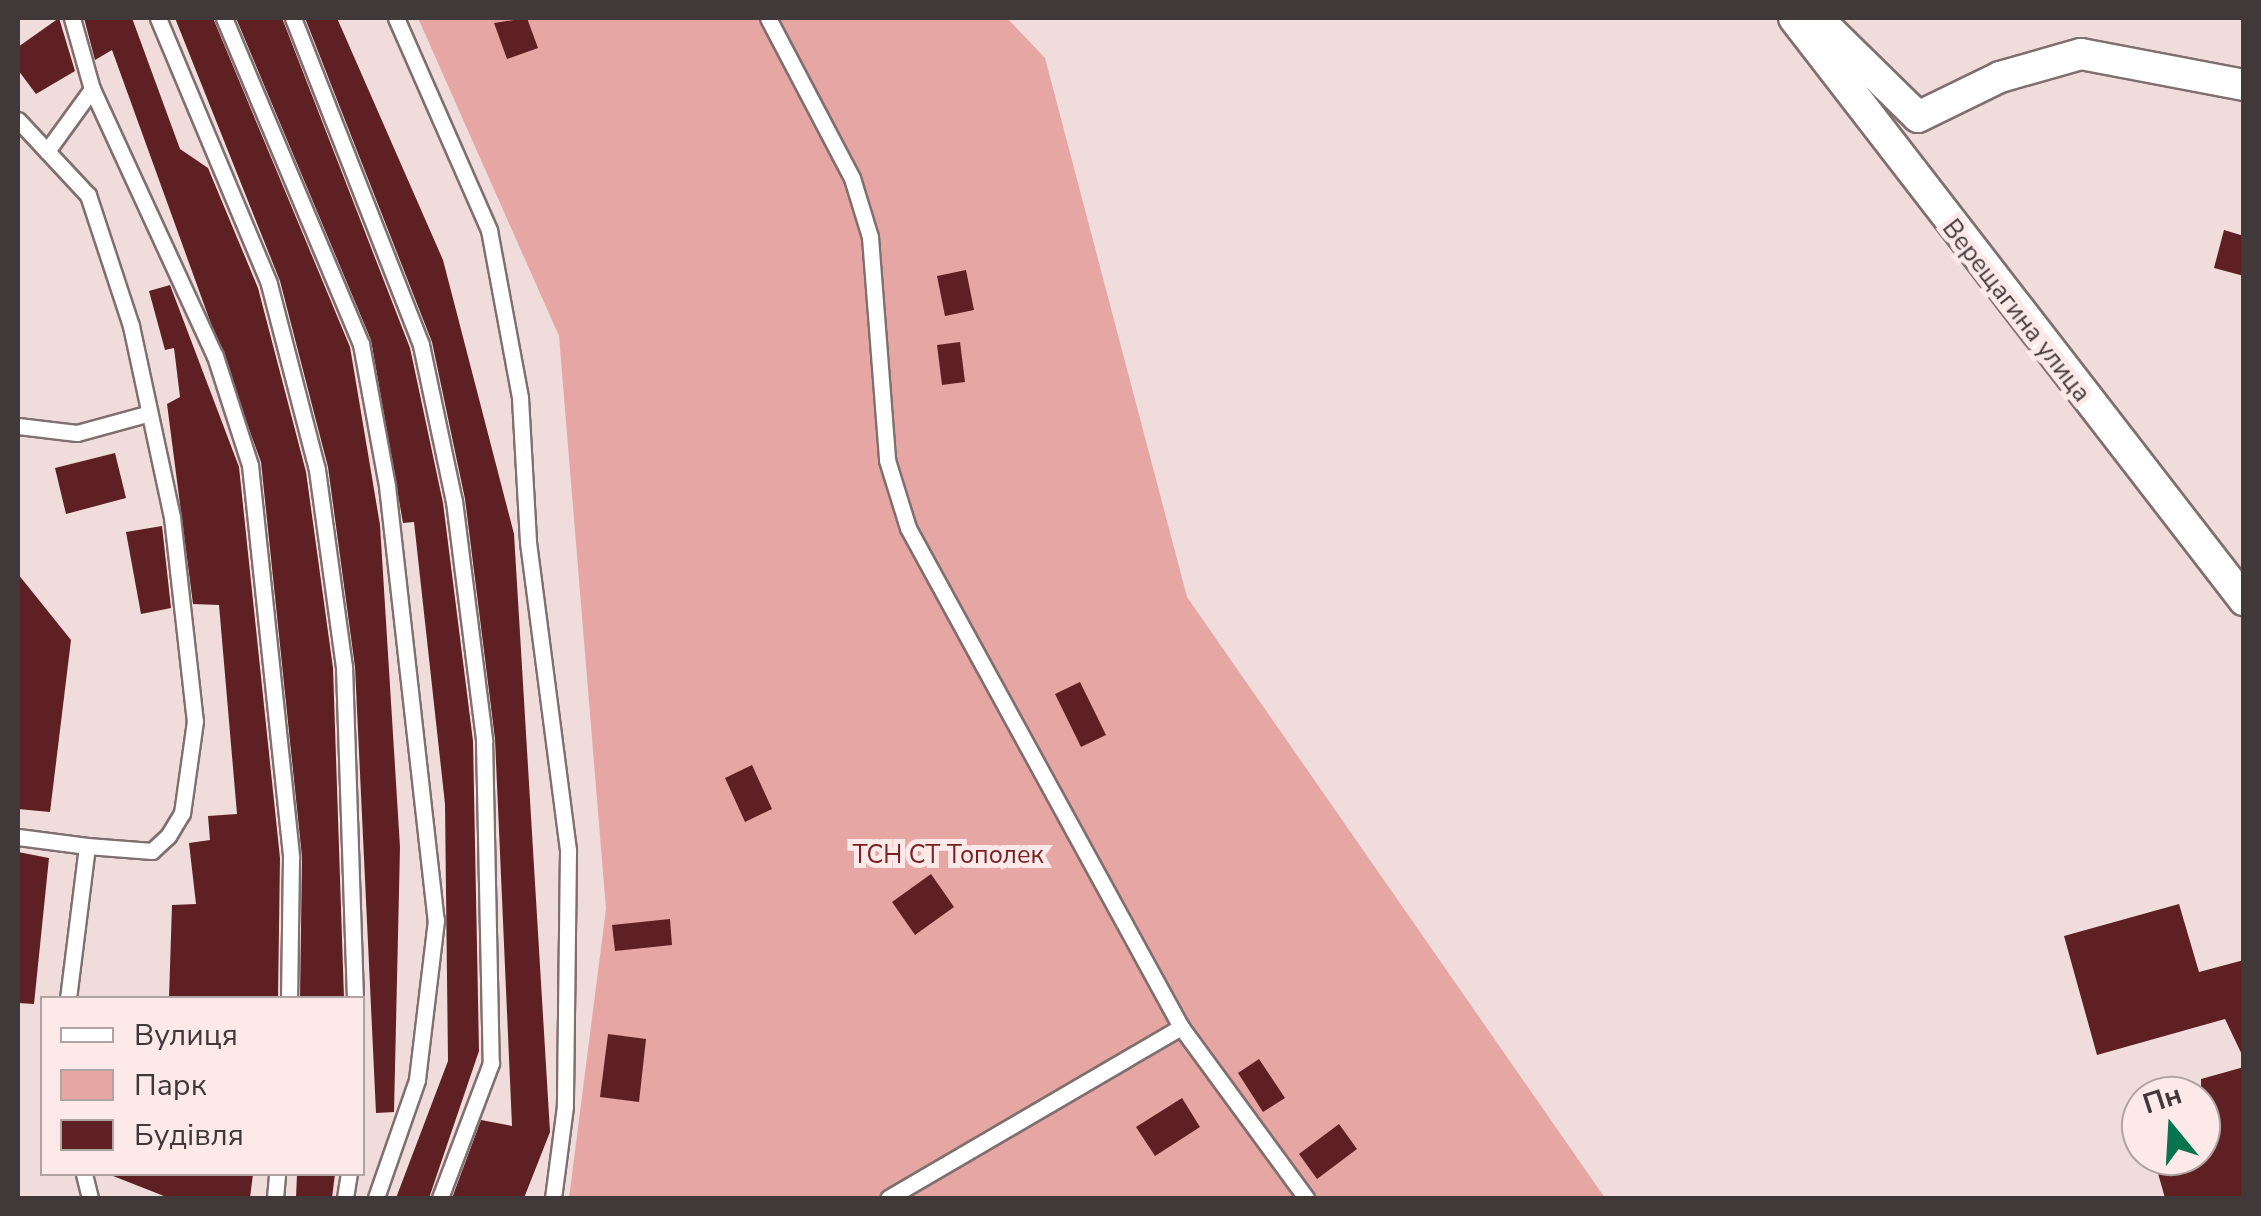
<!DOCTYPE html>
<html>
<head>
<meta charset="utf-8">
<style>
	body { margin:0 }
	#map { position:relative; width:2261px; height:1216px; overflow:hidden; background:#efdcdb; font-family:"Nunito Sans",sans-serif }
	div>[style] { position:absolute }
	.green>* { inset:0; background:#e6a6a4 }
	.building>* { inset:0; background:#5f2023 }
	.roads { filter:drop-shadow(2px 0 #806f6f) drop-shadow(-2px 0 #806f6f) drop-shadow(0 2px #806f6f) drop-shadow(0 -2px #806f6f) }
	.service>* { height:15px; margin:-7.5px; padding:0 7.5px; transform-origin:7.5px; border-radius:7.5px; background:#fff }
	.minor>* { height:30px; margin:-15px; padding:0 15px; transform-origin:15px; border-radius:15px; background:#fff }
	span { translate:-50% -50%; white-space:nowrap; text-align:center; line-height:1.15; -webkit-text-stroke:10px #fce9e8; paint-order:stroke }
	.street-label { font-size:25px; color:#413939 }
	.park-label { font-size:25px; color:#792027 }
	.frame { position:absolute; inset:0; border:20px solid #413939; pointer-events:none }
	.legend { position:absolute; left:40px; top:996px; width:325px; height:180px; box-sizing:border-box; background:#fce9e8; border:2px solid #b1a3a2; margin:0; padding:12px 18px; list-style:none; font-size:30px; color:#413939 }
	.legend li { display:flex; align-items:center; gap:20px; height:50px }
	.legend b { width:50px; border:2px solid #b1a3a2 }
	.north { position:absolute; left:2121px; top:1076px; width:100px; height:100px; box-sizing:border-box; background:#fce9e8; border:2px solid #b1a3a2; border-radius:50%; rotate:342deg; font-size:28px; font-weight:700; line-height:40px; text-align:center; color:#413939 }
	.north::after { content:''; display:block; margin:auto; width:35px; height:45px; background:#08754f; clip-path:polygon(50% 0,100% 100%,50% 72%,0 100%) }
</style>
</head>
<body>
<div id="map">
	<div class="green">
		<i style="clip-path:polygon(418px 18px,1007px 18px,1045px 58px,1187px 597px,1605px 1198px,569px 1198px,606px 909px,559px 336px)"></i>
	</div>
	<div class="building">
		<i style="clip-path:polygon(59px 18px,75px 71px,36px 94px,18px 70px,18px 47px)"></i>
		<i style="clip-path:polygon(84px 18px,132px 18px,180px 149px,208px 168px,258px 288px,306px 472px,333px 668px,344px 998px,300px 998px,302px 857px,261px 462px,112px 50px,95px 60px)"></i>
		<i style="clip-path:polygon(175px 18px,213px 18px,350px 347px,380px 525px,400px 847px,394px 1112px,376px 1113px,355px 667px,328px 467px,280px 281px)"></i>
		<i style="clip-path:polygon(236px 18px,282px 18px,410px 348px,443px 503px,473px 741px,479px 1051px,429px 1198px,396px 1198px,448px 1061px,445px 804px,414px 522px,403px 523px,371px 340px)"></i>
		<i style="clip-path:polygon(305px 18px,337px 18px,443px 260px,514px 534px,550px 1132px,524px 1198px,452px 1198px,481px 1120px,512px 1126px,495px 739px,465px 499px,432px 342px)"></i>
		<i style="clip-path:polygon(527px 18px,538px 48px,507px 59px,494px 23px)"></i>
		<i style="clip-path:polygon(2224px 230px,2244px 236px,2244px 276px,2214px 268px)"></i>
		<i style="clip-path:polygon(966px 270px,974px 310px,945px 316px,937px 276px)"></i>
		<i style="clip-path:polygon(170px 285px,239px 467px,280px 858px,278px 998px,169px 998px,172px 905px,196px 904px,189px 843px,210px 840px,208px 816px,237px 814px,219px 605px,193px 604px,167px 404px,180px 397px,174px 348px,165px 350px,149px 291px)"></i>
		<i style="clip-path:polygon(960px 342px,965px 382px,942px 385px,937px 345px)"></i>
		<i style="clip-path:polygon(115px 453px,126px 498px,66px 514px,55px 468px)"></i>
		<i style="clip-path:polygon(162px 526px,171px 608px,141px 614px,126px 532px)"></i>
		<i style="clip-path:polygon(18px 574px,71px 640px,50px 812px,18px 809px)"></i>
		<i style="clip-path:polygon(1080px 682px,1106px 735px,1081px 747px,1055px 694px)"></i>
		<i style="clip-path:polygon(752px 765px,772px 809px,745px 822px,725px 778px)"></i>
		<i style="clip-path:polygon(18px 852px,49px 858px,34px 1004px,18px 1003px)"></i>
		<i style="clip-path:polygon(931px 874px,954px 907px,915px 935px,892px 902px)"></i>
		<i style="clip-path:polygon(2179px 904px,2199px 972px,2244px 960px,2244px 1059px,2225px 1019px,2097px 1055px,2064px 936px)"></i>
		<i style="clip-path:polygon(670px 919px,672px 945px,615px 951px,612px 925px)"></i>
		<i style="clip-path:polygon(608px 1034px,646px 1039px,639px 1102px,600px 1097px)"></i>
		<i style="clip-path:polygon(1259px 1059px,1285px 1098px,1263px 1112px,1238px 1073px)"></i>
		<i style="clip-path:polygon(2244px 1067px,2244px 1198px,2165px 1198px,2153px 1156px,2201px 1156px,2201px 1079px)"></i>
		<i style="clip-path:polygon(1182px 1098px,1200px 1127px,1155px 1156px,1136px 1127px)"></i>
		<i style="clip-path:polygon(1339px 1124px,1357px 1149px,1317px 1179px,1299px 1154px)"></i>
		<i style="clip-path:polygon(108px 1174px,253px 1174px,250px 1198px,169px 1198px)"></i>
		<i style="clip-path:polygon(297px 1174px,335px 1174px,332px 1198px,296px 1198px)"></i>
	</div>
	<div class="roads">
		<div class="service">
			<i style="left:72px;top:18px;width:74px;rotate:74.3deg"></i>
			<i style="left:92px;top:89px;width:294px;rotate:65.3deg"></i>
			<i style="left:215px;top:356px;width:114px;rotate:72.2deg"></i>
			<i style="left:250px;top:465px;width:395px;rotate:84deg"></i>
			<i style="left:291px;top:858px;width:140px;rotate:90.8deg"></i>
			<i style="left:158px;top:18px;width:288px;rotate:67.3deg"></i>
			<i style="left:269px;top:284px;width:192px;rotate:75.5deg"></i>
			<i style="left:317px;top:470px;width:199px;rotate:82.2deg"></i>
			<i style="left:344px;top:667px;width:331px;rotate:88.1deg"></i>
			<i style="left:224px;top:18px;width:354px;rotate:67.2deg"></i>
			<i style="left:361px;top:344px;width:144px;rotate:79.6deg"></i>
			<i style="left:387px;top:486px;width:437px;rotate:83.6deg"></i>
			<i style="left:436px;top:920px;width:161px;rotate:96.8deg"></i>
			<i style="left:417px;top:1080px;width:125px;rotate:109.2deg"></i>
			<i style="left:293px;top:18px;width:351px;rotate:68.6deg"></i>
			<i style="left:421px;top:345px;width:159px;rotate:78.1deg"></i>
			<i style="left:454px;top:501px;width:241px;rotate:82.8deg"></i>
			<i style="left:484px;top:740px;width:323px;rotate:88.8deg"></i>
			<i style="left:491px;top:1063px;width:144px;rotate:110.7deg"></i>
			<i style="left:396px;top:18px;width:232px;rotate:66.3deg"></i>
			<i style="left:489px;top:230px;width:171px;rotate:79.5deg"></i>
			<i style="left:520px;top:398px;width:144px;rotate:86.8deg"></i>
			<i style="left:528px;top:542px;width:312px;rotate:82.6deg"></i>
			<i style="left:568px;top:851px;width:255px;rotate:90.7deg"></i>
			<i style="left:565px;top:1106px;width:93px;rotate:97.4deg"></i>
			<i style="left:768px;top:18px;width:181px;rotate:62.3deg"></i>
			<i style="left:852px;top:178px;width:62px;rotate:73deg"></i>
			<i style="left:870px;top:237px;width:224px;rotate:85.6deg"></i>
			<i style="left:887px;top:460px;width:71px;rotate:72.8deg"></i>
			<i style="left:908px;top:528px;width:569px;rotate:61.32deg"></i>
			<i style="left:1181px;top:1027px;width:339px;rotate:149.7deg"></i>
			<i style="left:18px;top:120px;width:103px;rotate:47deg"></i>
			<i style="left:88px;top:195px;width:138px;rotate:71.8deg"></i>
			<i style="left:131px;top:326px;width:195px;rotate:77.9deg"></i>
			<i style="left:172px;top:517px;width:205px;rotate:83.6deg"></i>
			<i style="left:195px;top:721px;width:93px;rotate:98deg"></i>
			<i style="left:182px;top:813px;width:27px;rotate:121deg"></i>
			<i style="left:168px;top:836px;width:22px;rotate:137deg"></i>
			<i style="left:152px;top:851px;width:65px;rotate:-175.6deg"></i>
			<i style="left:87px;top:846px;width:153px;rotate:97.1deg"></i>
			<i style="left:47px;top:151px;width:77px;rotate:-54deg"></i>
			<i style="left:18px;top:426px;width:59px;rotate:6.8deg"></i>
			<i style="left:77px;top:433px;width:73px;rotate:-15.2deg"></i>
			<i style="left:18px;top:837px;width:70px;rotate:7.4deg"></i>
			<i style="left:1181px;top:1027px;width:212px;rotate:53.8deg"></i>
			<i style="left:84px;top:1174px;width:25px;rotate:76deg"></i>
			<i style="left:275px;top:1198px;width:24px;rotate:-85deg"></i>
			<i style="left:345px;top:1198px;width:24px;rotate:-81deg"></i>
		</div>
		<div class="minor">
			<i style="left:1794px;top:18px;width:736px;rotate:52.29deg"></i>
			<i style="left:1817px;top:18px;width:141px;rotate:44.4deg"></i>
			<i style="left:1918px;top:117px;width:91px;rotate:-26deg"></i>
			<i style="left:2000px;top:77px;width:84px;rotate:-15.9deg"></i>
			<i style="left:2081px;top:54px;width:166px;rotate:10.8deg"></i>
		</div>
	</div>
	<div class="street-label">
		<span style="left:2016px;top:311px;rotate:52deg">Верещагина улица</span>
	</div>
	<div class="park-label">
		<span style="left:948px;top:855px">ТСН СТ Тополек</span>
	</div>
	<div class="frame"></div>
	<ul class="legend">
	<li><b style="height:12px;background:#fff"></b>Вулиця</li>
	<li><b style="height:28px;background:#e6a6a4"></b>Парк</li>
	<li><b style="height:28px;background:#5f2023"></b>Будівля</li>
	</ul>
	<div class="north">Пн</div>
</div>
</body>
</html>
